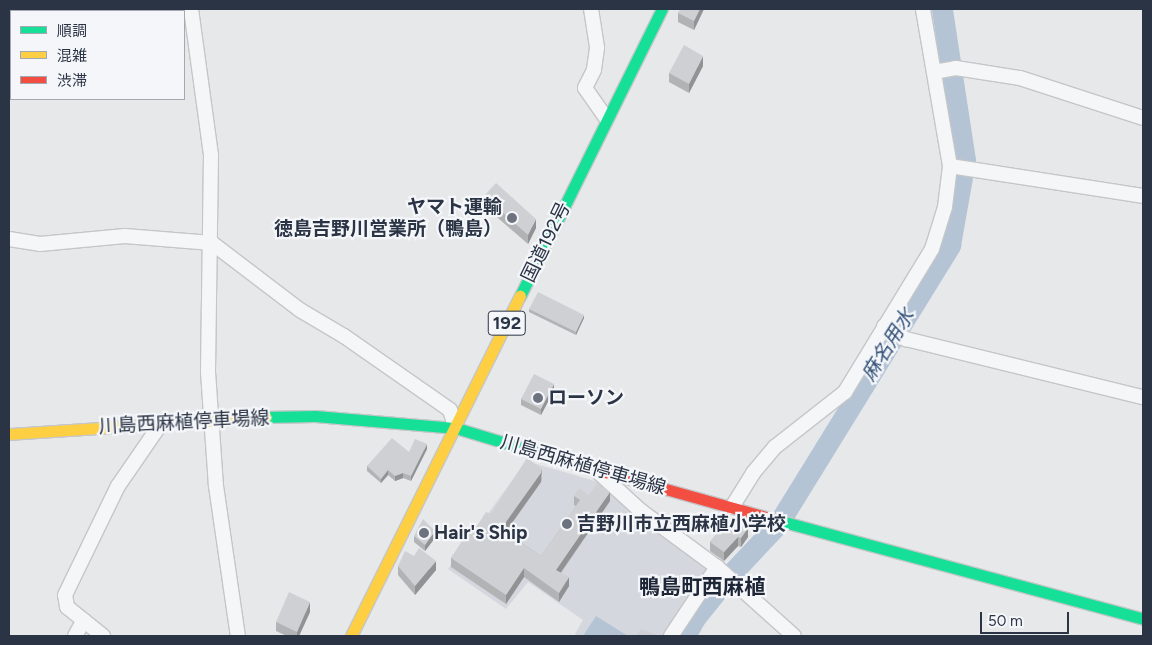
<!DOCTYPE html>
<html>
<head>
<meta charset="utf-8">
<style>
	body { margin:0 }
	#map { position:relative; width:1152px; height:645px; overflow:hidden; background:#e6e8ea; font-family:Figtree,"Noto Sans JP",sans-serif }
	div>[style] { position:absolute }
	.built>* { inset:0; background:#d4d7dd }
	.water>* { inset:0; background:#b4c4d5 }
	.river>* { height:21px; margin:-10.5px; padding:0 10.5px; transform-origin:10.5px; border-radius:10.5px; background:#b4c4d5 }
	.roads { filter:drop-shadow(1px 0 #c4c6c8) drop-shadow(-1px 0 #c4c6c8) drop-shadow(0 1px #c4c6c8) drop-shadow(0 -1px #c4c6c8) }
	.street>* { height:14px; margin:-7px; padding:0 7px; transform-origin:7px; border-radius:7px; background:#f5f6f7 }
	.fast>* { height:11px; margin:-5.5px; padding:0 5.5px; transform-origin:5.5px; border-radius:5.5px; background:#16e098 }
	.slow>* { height:11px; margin:-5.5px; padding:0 5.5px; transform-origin:5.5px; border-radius:5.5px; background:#ffcf43 }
	.jam>* { height:11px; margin:-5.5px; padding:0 5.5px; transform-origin:5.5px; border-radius:5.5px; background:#f24e42 }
	.wall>* { inset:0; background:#b1b3b5 }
	.shaded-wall>* { inset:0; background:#909294 }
	.building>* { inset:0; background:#ced0d3 }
	.dots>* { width:14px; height:14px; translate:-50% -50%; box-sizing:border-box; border:2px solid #f4f6f9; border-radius:50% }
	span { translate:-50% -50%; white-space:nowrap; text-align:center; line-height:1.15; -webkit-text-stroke:4.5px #f4f6f9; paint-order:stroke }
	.shield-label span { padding:1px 4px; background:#f4f6f9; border:1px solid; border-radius:4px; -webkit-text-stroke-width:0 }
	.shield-label { font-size:18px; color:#2b3445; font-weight:700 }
	.poi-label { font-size:19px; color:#2b3445; font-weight:700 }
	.right { translate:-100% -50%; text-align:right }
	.left { translate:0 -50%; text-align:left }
	.street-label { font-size:19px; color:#2b3445 }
	.water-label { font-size:20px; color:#34527a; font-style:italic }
	.quarter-label { font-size:21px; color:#1d2536; font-weight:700 }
	.frame { position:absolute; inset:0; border:10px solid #2b3445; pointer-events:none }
	.legend { position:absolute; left:10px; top:10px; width:175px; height:90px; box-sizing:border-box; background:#f4f6f9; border:1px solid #a4a8b1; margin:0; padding:6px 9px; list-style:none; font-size:15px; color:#2b3445 }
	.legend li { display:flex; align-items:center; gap:10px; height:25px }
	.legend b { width:25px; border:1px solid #a4a8b1 }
	.scale { position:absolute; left:980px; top:612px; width:89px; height:22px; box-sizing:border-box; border:2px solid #2b3445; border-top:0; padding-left:6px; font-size:15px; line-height:18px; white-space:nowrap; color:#2b3445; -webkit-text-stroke:4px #f4f6f9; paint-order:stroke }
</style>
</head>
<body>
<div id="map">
	<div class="built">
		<i style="clip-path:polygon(526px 461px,595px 481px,711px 567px,666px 636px,579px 636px,575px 634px,583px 620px,528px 582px,506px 609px,448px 569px)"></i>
	</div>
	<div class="water">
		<i style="clip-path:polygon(596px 616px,628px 636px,583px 636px)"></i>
	</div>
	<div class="river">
		<i style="left:685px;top:636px;width:21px;rotate:-61deg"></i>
		<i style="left:695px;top:618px;width:53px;rotate:-51.2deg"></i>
		<i style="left:728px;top:577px;width:73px;rotate:-46.7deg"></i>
		<i style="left:778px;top:524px;width:328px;rotate:-58.3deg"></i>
		<i style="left:950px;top:245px;width:86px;rotate:-80deg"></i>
		<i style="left:965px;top:160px;width:153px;rotate:-98.7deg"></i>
	</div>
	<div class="roads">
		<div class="street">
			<i style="left:191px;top:9px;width:147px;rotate:82.2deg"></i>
			<i style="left:211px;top:155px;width:217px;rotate:90.8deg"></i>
			<i style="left:208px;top:372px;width:114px;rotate:86deg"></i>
			<i style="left:216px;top:486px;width:152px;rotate:81.7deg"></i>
			<i style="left:591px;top:9px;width:39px;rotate:81deg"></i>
			<i style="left:597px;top:48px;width:22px;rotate:98deg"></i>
			<i style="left:594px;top:70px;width:20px;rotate:117deg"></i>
			<i style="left:585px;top:88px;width:37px;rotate:55deg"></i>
			<i style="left:934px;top:72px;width:22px;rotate:-10deg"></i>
			<i style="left:956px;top:68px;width:65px;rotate:8.9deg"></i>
			<i style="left:1020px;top:78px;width:129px;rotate:18deg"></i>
			<i style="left:950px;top:166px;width:195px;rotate:8.8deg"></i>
			<i style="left:9px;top:239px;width:31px;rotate:9deg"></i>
			<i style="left:40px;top:244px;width:85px;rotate:-5.4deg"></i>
			<i style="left:125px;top:236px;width:87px;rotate:4.6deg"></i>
			<i style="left:212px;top:243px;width:111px;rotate:37.3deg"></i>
			<i style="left:300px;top:310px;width:51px;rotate:30.6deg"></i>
			<i style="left:344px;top:336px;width:129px;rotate:34.9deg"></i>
			<i style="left:450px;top:410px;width:16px;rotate:72deg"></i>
			<i style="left:884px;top:326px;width:26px;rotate:31deg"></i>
			<i style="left:906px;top:339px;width:244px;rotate:13.8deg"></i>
			<i style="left:597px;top:471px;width:59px;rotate:42.3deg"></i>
			<i style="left:641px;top:511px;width:94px;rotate:36.4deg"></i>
			<i style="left:717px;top:567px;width:103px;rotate:41.9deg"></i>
			<i style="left:732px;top:507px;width:40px;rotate:-58deg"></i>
			<i style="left:753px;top:473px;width:34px;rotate:-50deg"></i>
			<i style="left:775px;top:447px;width:89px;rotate:-38.2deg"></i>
			<i style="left:845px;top:392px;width:167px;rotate:-58.7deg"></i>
			<i style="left:932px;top:249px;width:44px;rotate:-72.8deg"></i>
			<i style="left:945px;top:207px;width:41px;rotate:-83deg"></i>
			<i style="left:950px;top:166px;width:159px;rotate:-99.8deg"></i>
			<i style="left:75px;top:636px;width:18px;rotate:-61deg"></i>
			<i style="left:103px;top:636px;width:46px;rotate:-141.1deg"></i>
			<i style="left:67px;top:607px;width:12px;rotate:-99deg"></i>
			<i style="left:65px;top:595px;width:121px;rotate:-64.1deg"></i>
			<i style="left:118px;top:486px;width:78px;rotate:-55.5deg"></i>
			<i style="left:671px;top:636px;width:83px;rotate:-56.3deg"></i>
		</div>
		<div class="fast">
			<i style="left:520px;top:296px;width:320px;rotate:-63.7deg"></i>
			<i style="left:265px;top:417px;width:50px;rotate:-1.1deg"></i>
			<i style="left:315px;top:416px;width:142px;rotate:4.9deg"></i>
			<i style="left:456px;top:428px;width:107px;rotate:16.9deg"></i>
			<i style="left:777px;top:520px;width:379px;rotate:15.1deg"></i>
		</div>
		<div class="slow">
			<i style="left:9px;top:434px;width:257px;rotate:-3.8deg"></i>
			<i style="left:351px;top:636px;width:380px;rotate:-63.6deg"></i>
		</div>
		<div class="jam">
			<i style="left:558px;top:459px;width:227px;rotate:15.6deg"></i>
		</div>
	</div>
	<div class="wall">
		<i style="clip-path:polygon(704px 9px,694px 30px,678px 22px,678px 13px)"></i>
		<i style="clip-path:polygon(703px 66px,689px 93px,669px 82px,669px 73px)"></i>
		<i style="clip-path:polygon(484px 196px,536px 228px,528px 244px,484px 206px)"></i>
		<i style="clip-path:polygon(529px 309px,584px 318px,576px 335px,529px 312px)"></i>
		<i style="clip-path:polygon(554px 390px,541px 415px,521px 405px,521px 399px)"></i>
		<i style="clip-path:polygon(427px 449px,411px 481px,403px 478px,395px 481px,388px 475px,381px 483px,367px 471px,367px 466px,409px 452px)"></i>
		<i style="clip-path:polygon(542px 478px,541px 482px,506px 532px,541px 556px,576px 506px,574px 505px,574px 496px,589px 495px,610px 501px,561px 573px,569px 586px,559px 602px,524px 577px,506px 604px,451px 567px,451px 558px,477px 526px,491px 514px)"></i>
		<i style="clip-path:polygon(731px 516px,748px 537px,741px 547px,738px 546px,724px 561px,710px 551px,710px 542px)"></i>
		<i style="clip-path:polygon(414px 536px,435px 538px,425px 551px,414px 542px)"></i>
		<i style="clip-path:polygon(398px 566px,436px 570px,415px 595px,398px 575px)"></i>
		<i style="clip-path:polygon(310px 612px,299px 636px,287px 636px,276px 631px,276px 622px)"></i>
	</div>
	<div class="shaded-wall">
		<i style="clip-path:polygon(700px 9px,704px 9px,694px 30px,694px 21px)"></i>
		<i style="clip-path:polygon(703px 56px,703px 66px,689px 93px,689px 84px)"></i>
		<i style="clip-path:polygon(536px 219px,536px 228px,528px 244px,528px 235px)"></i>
		<i style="clip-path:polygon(584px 315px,584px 318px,576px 335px,576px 332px)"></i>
		<i style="clip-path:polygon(554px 384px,554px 390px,541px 415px,541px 409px)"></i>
		<i style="clip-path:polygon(427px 444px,427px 449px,411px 481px,411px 476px)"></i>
		<i style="clip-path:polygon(542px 469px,541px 482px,501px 538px,501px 529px)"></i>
		<i style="clip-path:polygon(388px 470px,388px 475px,381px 483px,381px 479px)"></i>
		<i style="clip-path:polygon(403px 473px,403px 478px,395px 481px,395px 476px)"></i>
		<i style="clip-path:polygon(610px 492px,610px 501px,556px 579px,556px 570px)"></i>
		<i style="clip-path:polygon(748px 528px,748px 537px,741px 547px,741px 538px)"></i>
		<i style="clip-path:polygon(435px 531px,435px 538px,425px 551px,425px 545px)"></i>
		<i style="clip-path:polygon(738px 537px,738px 546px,724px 561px,724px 552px)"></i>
		<i style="clip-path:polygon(436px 561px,436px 570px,415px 595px,415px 586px)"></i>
		<i style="clip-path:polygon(524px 568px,524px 577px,506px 604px,506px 595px)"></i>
		<i style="clip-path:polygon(569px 577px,569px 586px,559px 602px,559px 593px)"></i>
		<i style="clip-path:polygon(310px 602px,310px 612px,299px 636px,297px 636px,297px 632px)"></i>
	</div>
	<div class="building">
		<i style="clip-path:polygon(680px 9px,700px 9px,694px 21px,678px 13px)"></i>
		<i style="clip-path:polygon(684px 45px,703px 56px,689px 84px,669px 73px)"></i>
		<i style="clip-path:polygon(496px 183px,536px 219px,528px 235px,484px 196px)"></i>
		<i style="clip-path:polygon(538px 292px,584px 315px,576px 332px,529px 309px)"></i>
		<i style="clip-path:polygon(534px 374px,554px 384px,541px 409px,521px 399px)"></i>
		<i style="clip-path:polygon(392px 438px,409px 452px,415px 439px,427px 444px,411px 476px,403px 473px,395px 476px,388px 470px,381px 479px,367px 466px)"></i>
		<i style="clip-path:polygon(527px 458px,542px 469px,541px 473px,501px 529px,541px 556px,580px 500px,574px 496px,579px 488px,589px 495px,597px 483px,610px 492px,556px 570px,569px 577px,559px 593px,524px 568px,506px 595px,451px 558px,473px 524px,477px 526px,486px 512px,491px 514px)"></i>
		<i style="clip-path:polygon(731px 516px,748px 528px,741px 538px,738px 537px,724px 552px,710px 542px)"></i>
		<i style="clip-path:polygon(423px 519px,435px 531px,425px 545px,414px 536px)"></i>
		<i style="clip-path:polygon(419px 548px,436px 561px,415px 586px,398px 566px,405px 551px,414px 556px)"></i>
		<i style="clip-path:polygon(289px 592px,310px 602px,297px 632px,276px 622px)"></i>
		<i style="clip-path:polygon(641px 629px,656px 635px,655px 636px,636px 636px)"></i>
	</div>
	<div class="dots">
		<i style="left:512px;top:218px;background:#6c737f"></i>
		<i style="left:538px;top:398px;background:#6c737f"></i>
		<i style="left:567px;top:524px;background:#6c737f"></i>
		<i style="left:424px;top:533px;background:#6c737f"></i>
	</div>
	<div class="shield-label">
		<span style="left:507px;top:323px">192</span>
	</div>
	<div class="poi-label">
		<span class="right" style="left:502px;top:218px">ヤマト運輸<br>徳島吉野川営業所（鴨島）</span>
		<span class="left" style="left:548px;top:398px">ローソン</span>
		<span class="left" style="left:577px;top:524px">吉野川市立西麻植小学校</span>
		<span class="left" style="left:434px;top:533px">Hair's Ship</span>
	</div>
	<div class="street-label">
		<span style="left:546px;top:242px;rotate:-64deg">国道192号</span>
		<span style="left:184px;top:422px;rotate:-3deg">川島西麻植停車場線</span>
		<span style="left:583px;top:465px;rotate:16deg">川島西麻植停車場線</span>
	</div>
	<div class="water-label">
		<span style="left:888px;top:345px;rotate:-58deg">麻名用水</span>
	</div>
	<div class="quarter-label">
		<span style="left:702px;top:587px">鴨島町西麻植</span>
	</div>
	<div class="frame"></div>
	<ul class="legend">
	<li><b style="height:6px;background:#16e098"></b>順調</li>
	<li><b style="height:6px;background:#ffcf43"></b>混雑</li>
	<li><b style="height:6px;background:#f24e42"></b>渋滞</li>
	</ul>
	<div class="scale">50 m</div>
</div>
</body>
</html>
